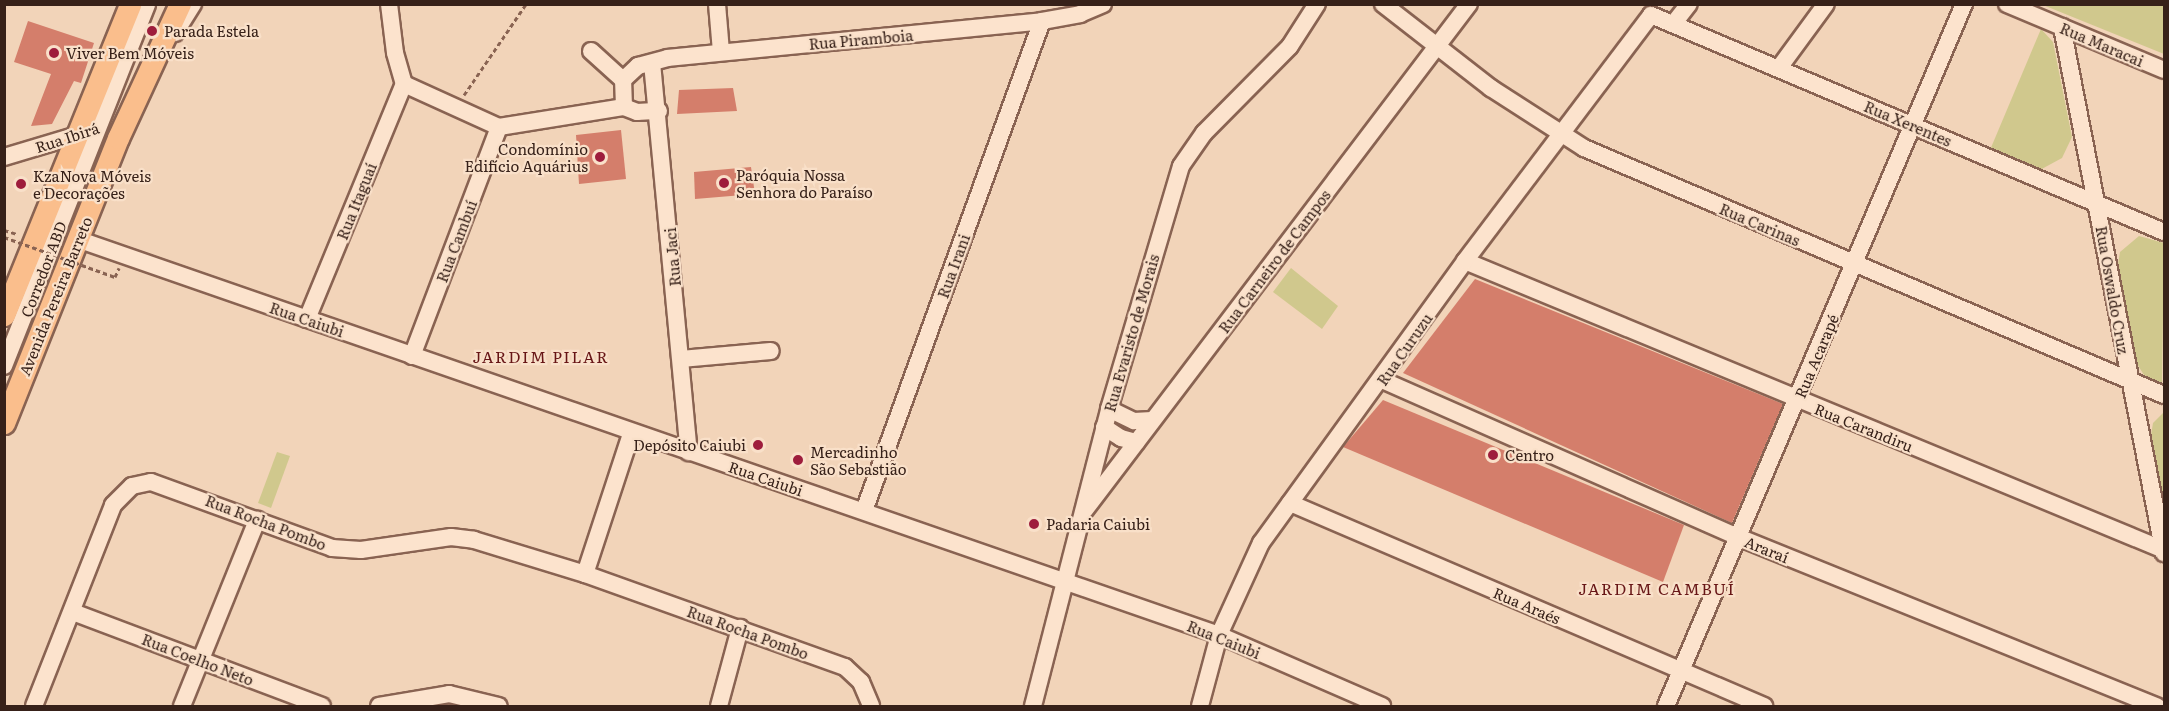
<!DOCTYPE html>
<html>
<head>
<meta charset="utf-8">
<style>
	body { margin:0 }
	#map { position:relative; width:2169px; height:711px; overflow:hidden; background:#f2d4b9; font-family:Literata,serif }
	div>[style] { position:absolute }
	.green>* { inset:0; background:#d0c88d }
	.building>* { inset:0; background:#d47e6b }
	.path>* { height:3px; margin-top:-1.5px; transform-origin:0; background:repeating-linear-gradient(90deg,#896352 0 4.5px,transparent 0 7.5px) }
	.roads { filter:drop-shadow(2px 0 #896352) drop-shadow(-2px 0 #896352) drop-shadow(0 2px #896352) drop-shadow(0 -2px #896352) }
	.minor>* { height:16px; margin:-8px; padding:0 8px; transform-origin:8px; border-radius:8px; background:#fce3cd }
	.major>* { height:21px; margin:-10.5px; padding:0 10.5px; transform-origin:10.5px; border-radius:10.5px; background:#fabe8c }
	.path-bridge>* { height:3px; margin-top:-1.5px; transform-origin:0; background:repeating-linear-gradient(90deg,#896352 0 4.5px,transparent 0 7.5px) }
	.dots>* { width:16px; height:16px; translate:-50% -50%; box-sizing:border-box; border:3px solid #f9e0c9; border-radius:50% }
	span { translate:-50% -50%; white-space:nowrap; text-align:center; line-height:1.15; -webkit-text-stroke:4.5px #f9e0c9; paint-order:stroke }
	.poi-label { font-size:15px; color:#372119 }
	.left { translate:0 -50%; text-align:left }
	.right { translate:-100% -50%; text-align:right }
	.street-label { font-size:15px; color:#372119 }
	.neighbourhood-label { font-size:16px; color:#671516; letter-spacing:1.5px }
	.frame { position:absolute; inset:0; border:6px solid #372119; pointer-events:none }
</style>
</head>
<body>
<div id="map">
	<div class="green">
		<i style="clip-path:polygon(2043px 5px,2164px 5px,2164px 55px,2164px 54px)"></i>
		<i style="clip-path:polygon(2041px 29px,2053px 42px,2072px 137px,2062px 158px,2038px 171px,1990px 150px)"></i>
		<i style="clip-path:polygon(2139px 236px,2164px 243px,2162px 385px,2144px 375px,2137px 364px,2117px 271px,2120px 252px)"></i>
		<i style="clip-path:polygon(1291px 268px,1338px 306px,1322px 329px,1273px 292px)"></i>
		<i style="clip-path:polygon(2164px 412px,2164px 503px,2151px 435px,2153px 423px)"></i>
		<i style="clip-path:polygon(277px 452px,290px 456px,271px 508px,258px 503px)"></i>
	</div>
	<div class="building">
		<i style="clip-path:polygon(28px 21px,94px 43px,81px 83px,74px 81px,52px 124px,31px 126px,51px 74px,14px 62px)"></i>
		<i style="clip-path:polygon(733px 88px,737px 111px,677px 114px,679px 90px)"></i>
		<i style="clip-path:polygon(621px 130px,626px 179px,579px 184px,576px 135px)"></i>
		<i style="clip-path:polygon(751px 167px,755px 194px,695px 199px,694px 172px)"></i>
		<i style="clip-path:polygon(1475px 279px,1783px 404px,1732px 523px,1403px 373px)"></i>
		<i style="clip-path:polygon(1383px 400px,1684px 525px,1663px 582px,1343px 447px)"></i>
	</div>
	<div class="path">
		<i style="left:464px;top:95px;width:110px;rotate:-55.7deg"></i>
		<i style="left:4px;top:230px;width:14px;rotate:17deg"></i>
		<i style="left:115px;top:277px;width:10px;rotate:-66deg"></i>
	</div>
	<div class="roads">
		<div class="minor">
			<i style="left:389px;top:4px;width:49px;rotate:83deg"></i>
			<i style="left:395px;top:53px;width:32px;rotate:74deg"></i>
			<i style="left:404px;top:84px;width:104px;rotate:24.4deg"></i>
			<i style="left:499px;top:127px;width:127px;rotate:-9.1deg"></i>
			<i style="left:624px;top:107px;width:14px;rotate:21deg"></i>
			<i style="left:637px;top:112px;width:22px;rotate:-3deg"></i>
			<i style="left:717px;top:4px;width:48px;rotate:85.2deg"></i>
			<i style="left:1383px;top:4px;width:137px;rotate:37.9deg"></i>
			<i style="left:1491px;top:88px;width:111px;rotate:32.8deg"></i>
			<i style="left:1584px;top:148px;width:630px;rotate:23.07deg"></i>
			<i style="left:2007px;top:4px;width:170px;rotate:22.8deg"></i>
			<i style="left:1674px;top:23px;width:24px;rotate:-52deg"></i>
			<i style="left:2062px;top:27px;width:536px;rotate:79.03deg"></i>
			<i style="left:175px;top:33px;width:34px;rotate:-58deg"></i>
			<i style="left:591px;top:51px;width:43px;rotate:42.2deg"></i>
			<i style="left:652px;top:63px;width:391px;rotate:84.6deg"></i>
			<i style="left:1779px;top:68px;width:79px;rotate:-53.7deg"></i>
			<i style="left:624px;top:107px;width:27px;rotate:-92deg"></i>
			<i style="left:623px;top:80px;width:21px;rotate:-43deg"></i>
			<i style="left:638px;top:66px;width:30px;rotate:-15deg"></i>
			<i style="left:667px;top:58px;width:377px;rotate:-5.6deg"></i>
			<i style="left:1042px;top:21px;width:39px;rotate:-10deg"></i>
			<i style="left:1080px;top:14px;width:25px;rotate:-23deg"></i>
			<i style="left:4px;top:157px;width:84px;rotate:-16.7deg"></i>
			<i style="left:77px;top:239px;width:1209px;rotate:19.12deg"></i>
			<i style="left:1219px;top:635px;width:178px;rotate:23.5deg"></i>
			<i style="left:1465px;top:261px;width:756px;rotate:22.46deg"></i>
			<i style="left:307px;top:319px;width:254px;rotate:-67.6deg"></i>
			<i style="left:412px;top:356px;width:245px;rotate:-69.2deg"></i>
			<i style="left:681px;top:359px;width:90px;rotate:-5.1deg"></i>
			<i style="left:4px;top:366px;width:389px;rotate:-68.4deg"></i>
			<i style="left:1382px;top:380px;width:389px;rotate:23.8deg"></i>
			<i style="left:1738px;top:537px;width:452px;rotate:22deg"></i>
			<i style="left:1109px;top:409px;width:28px;rotate:26deg"></i>
			<i style="left:1134px;top:421px;width:18px;rotate:-3deg"></i>
			<i style="left:1104px;top:427px;width:20px;rotate:33deg"></i>
			<i style="left:1121px;top:438px;width:16px;rotate:15deg"></i>
			<i style="left:1290px;top:503px;width:516px;rotate:23.18deg"></i>
			<i style="left:1085px;top:510px;width:635px;rotate:-52.81deg"></i>
			<i style="left:864px;top:511px;width:521px;rotate:-70.04deg"></i>
			<i style="left:585px;top:574px;width:147px;rotate:-71.8deg"></i>
			<i style="left:73px;top:612px;width:266px;rotate:20.7deg"></i>
			<i style="left:34px;top:706px;width:216px;rotate:-68.5deg"></i>
			<i style="left:113px;top:505px;width:27px;rotate:-45deg"></i>
			<i style="left:132px;top:486px;width:19px;rotate:-12deg"></i>
			<i style="left:151px;top:482px;width:193px;rotate:20deg"></i>
			<i style="left:332px;top:548px;width:29px;rotate:4deg"></i>
			<i style="left:361px;top:550px;width:91px;rotate:-8.2deg"></i>
			<i style="left:451px;top:537px;width:23px;rotate:7deg"></i>
			<i style="left:474px;top:540px;width:116px;rotate:17deg"></i>
			<i style="left:585px;top:574px;width:276px;rotate:19.7deg"></i>
			<i style="left:845px;top:667px;width:22px;rotate:43deg"></i>
			<i style="left:861px;top:682px;width:26px;rotate:67deg"></i>
			<i style="left:182px;top:706px;width:201px;rotate:-68deg"></i>
			<i style="left:379px;top:706px;width:71px;rotate:-9.7deg"></i>
			<i style="left:449px;top:694px;width:51px;rotate:13.5deg"></i>
			<i style="left:719px;top:706px;width:81px;rotate:-74.9deg"></i>
			<i style="left:1033px;top:706px;width:307px;rotate:-75.6deg"></i>
			<i style="left:1109px;top:409px;width:253px;rotate:-73.5deg"></i>
			<i style="left:1181px;top:166px;width:40px;rotate:-55.1deg"></i>
			<i style="left:1204px;top:133px;width:122px;rotate:-45.3deg"></i>
			<i style="left:1290px;top:46px;width:50px;rotate:-57.3deg"></i>
			<i style="left:1200px;top:706px;width:73px;rotate:-75deg"></i>
			<i style="left:1219px;top:635px;width:101px;rotate:-65.5deg"></i>
			<i style="left:1261px;top:543px;width:348px;rotate:-54.1deg"></i>
			<i style="left:1465px;top:261px;width:308px;rotate:-52.9deg"></i>
			<i style="left:1651px;top:15px;width:557px;rotate:22.93deg"></i>
			<i style="left:1666px;top:706px;width:763px;rotate:-67deg"></i>
		</div>
		<div class="major">
			<i style="left:4px;top:315px;width:336px;rotate:-67.9deg"></i>
			<i style="left:4px;top:423px;width:307px;rotate:-68.2deg"></i>
			<i style="left:118px;top:138px;width:148px;rotate:-65.2deg"></i>
		</div>
	</div>
	<div class="path-bridge">
		<i style="left:4px;top:237px;width:118px;rotate:19.8deg"></i>
	</div>
	<div class="dots">
		<i style="left:152px;top:31px;background:#9e1d3c"></i>
		<i style="left:54px;top:53px;background:#9e1d3c"></i>
		<i style="left:600px;top:157px;background:#9e1d3c"></i>
		<i style="left:724px;top:183px;background:#9e1d3c"></i>
		<i style="left:21px;top:184px;background:#9e1d3c"></i>
		<i style="left:758px;top:445px;background:#9e1d3c"></i>
		<i style="left:1493px;top:455px;background:#9e1d3c"></i>
		<i style="left:798px;top:460px;background:#9e1d3c"></i>
		<i style="left:1034px;top:524px;background:#9e1d3c"></i>
	</div>
	<div class="poi-label">
		<span class="left" style="left:164px;top:31px">Parada Estela</span>
		<span class="left" style="left:66px;top:53px">Viver Bem Móveis</span>
		<span class="right" style="left:588px;top:157px">Condomínio<br>Edifício Aquárius</span>
		<span class="left" style="left:736px;top:183px">Paróquia Nossa<br>Senhora do Paraíso</span>
		<span class="left" style="left:33px;top:184px">KzaNova Móveis<br>e Decorações</span>
		<span class="right" style="left:746px;top:445px">Depósito Caiubi</span>
		<span class="left" style="left:810px;top:460px">Mercadinho<br>São Sebastião</span>
		<span class="left" style="left:1505px;top:455px">Centro</span>
		<span class="left" style="left:1046px;top:524px">Padaria Caiubi</span>
	</div>
	<div class="street-label">
		<span style="left:861px;top:39px;rotate:-5deg">Rua Piramboia</span>
		<span style="left:2102px;top:44px;rotate:23deg">Rua Maracai</span>
		<span style="left:1908px;top:123px;rotate:23deg">Rua Xerentes</span>
		<span style="left:67px;top:137px;rotate:-18deg">Rua Ibirá</span>
		<span style="left:356px;top:201px;rotate:-68deg">Rua Itaguaí</span>
		<span style="left:1760px;top:224px;rotate:23deg">Rua Carinas</span>
		<span style="left:456px;top:241px;rotate:-69deg">Rua Cambuí</span>
		<span style="left:672px;top:257px;rotate:-95deg">Rua Jaci</span>
		<span style="left:1274px;top:261px;rotate:-53deg">Rua Carneiro de Campos</span>
		<span style="left:953px;top:266px;rotate:-70deg">Rua Irani</span>
		<span style="left:43px;top:269px;rotate:-69deg">Corredor ABD</span>
		<span style="left:2113px;top:290px;rotate:80deg">Rua Oswaldo Cruz</span>
		<span style="left:55px;top:296px;rotate:-68deg">Avenida Pereira Barreto</span>
		<span style="left:307px;top:319px;rotate:19deg">Rua Caiubi</span>
		<span style="left:1131px;top:333px;rotate:-74deg">Rua Evaristo de Morais</span>
		<span style="left:1404px;top:349px;rotate:-55deg">Rua Curuzu</span>
		<span style="left:1816px;top:356px;rotate:-67deg">Rua Acarapé</span>
		<span style="left:1864px;top:427px;rotate:22deg">Rua Carandiru</span>
		<span style="left:766px;top:478px;rotate:19deg">Rua Caiubi</span>
		<span style="left:266px;top:522px;rotate:21deg">Rua Rocha Pombo</span>
		<span style="left:1767px;top:549px;rotate:22deg">Araraí</span>
		<span style="left:1527px;top:605px;rotate:23deg">Rua Araés</span>
		<span style="left:748px;top:632px;rotate:20deg">Rua Rocha Pombo</span>
		<span style="left:1224px;top:639px;rotate:22deg">Rua Caiubi</span>
		<span style="left:198px;top:659px;rotate:21deg">Rua Coelho Neto</span>
	</div>
	<div class="neighbourhood-label">
		<span style="left:541px;top:356px">JARDIM PILAR</span>
		<span style="left:1657px;top:588px">JARDIM CAMBUÍ</span>
	</div>
	<div class="frame"></div>
</div>
</body>
</html>
